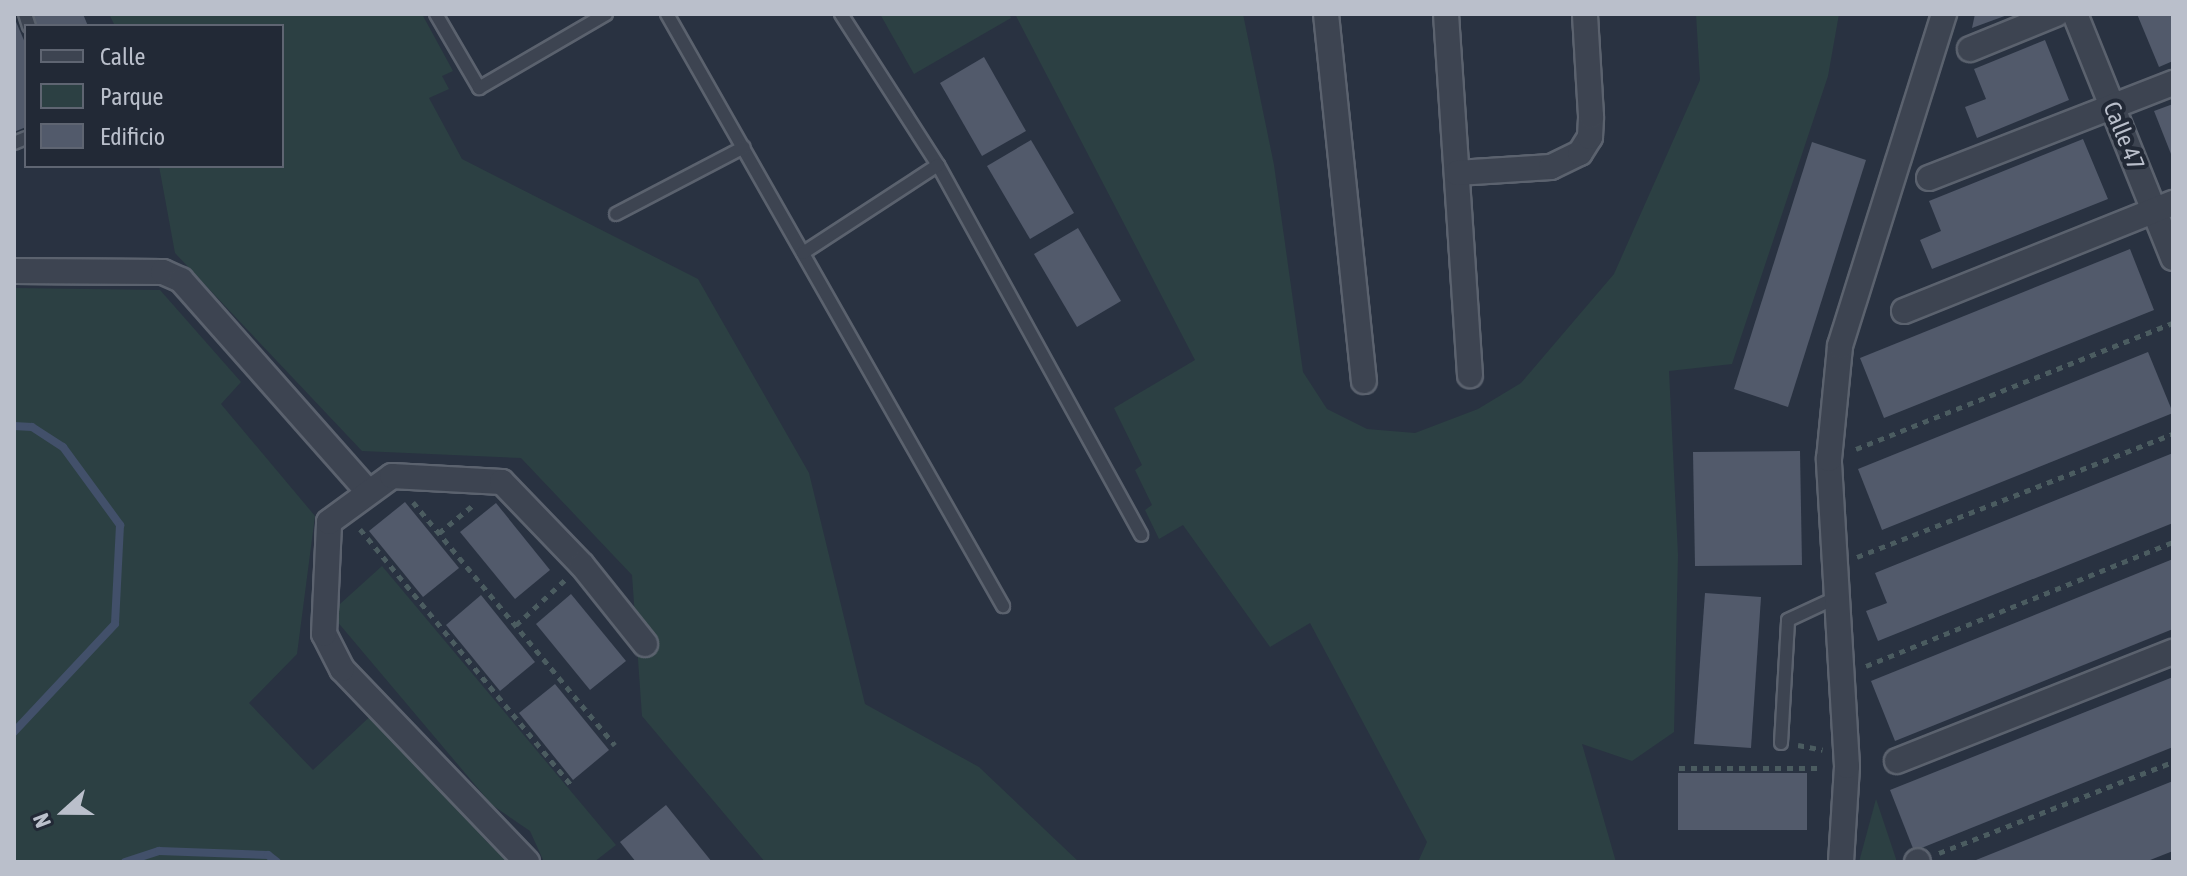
<!DOCTYPE html>
<html>
<head>
<meta charset="utf-8">
<style>
	body { margin:0 }
	#map { position:relative; width:2187px; height:876px; overflow:hidden; background:#293241; font-family:"Asap Condensed",sans-serif }
	div>[style] { position:absolute }
	.green>* { inset:0; background:#2c4043 }
	.stream>* { height:8px; margin:-4px; padding:0 4px; transform-origin:4px; border-radius:4px; background:#42506a }
	.building>* { inset:0; background:#525a6b }
	.path>* { height:5px; margin-top:-2.5px; transform-origin:0; background:repeating-linear-gradient(90deg,#4b5c60 0 6px,transparent 0 12px) }
	.roads { filter:drop-shadow(2px 0 #5b626e) drop-shadow(-2px 0 #5b626e) drop-shadow(0 2px #5b626e) drop-shadow(0 -2px #5b626e) }
	.lane>* { height:12px; margin:-6px; padding:0 6px; transform-origin:6px; border-radius:6px; background:#3d4451 }
	.street>* { height:24px; margin:-12px; padding:0 12px; transform-origin:12px; border-radius:12px; background:#3d4451 }
	span { translate:-50% -50%; white-space:nowrap; text-align:center; line-height:1.15; -webkit-text-stroke:8px #222936; paint-order:stroke }
	.street-label { font-size:24px; color:#babfcb }
	.frame { position:absolute; inset:0; border:16px solid #babfcb; pointer-events:none }
	.legend { position:absolute; left:24px; top:24px; width:260px; height:144px; box-sizing:border-box; background:#222936; border:2px solid #5f6572; margin:0; padding:10px 14px; list-style:none; font-size:24px; color:#babfcb }
	.legend li { display:flex; align-items:center; gap:16px; height:40px }
	.legend b { width:40px; border:2px solid #5f6572 }
	.north { position:absolute; left:24px; top:772px; width:80px; height:80px; -webkit-text-stroke:6px #222936; paint-order:stroke; rotate:249deg; font-size:22px; font-weight:700; line-height:32px; text-align:center; color:#babfcb }
	.north::after { content:''; display:block; margin:auto; width:28px; height:36px; background:#babfcb; clip-path:polygon(50% 0,100% 100%,50% 72%,0 100%) }
</style>
</head>
<body>
<div id="map">
	<div class="green">
		<i style="clip-path:polygon(109px 14px,422px 14px,453px 71px,442px 76px,449px 89px,429px 98px,462px 159px,698px 279px,809px 473px,865px 704px,979px 767px,1079px 862px,765px 862px,642px 716px,632px 575px,521px 458px,362px 451px,175px 253px,159px 166px,282px 166px,282px 26px,115px 26px)"></i>
		<i style="clip-path:polygon(880px 14px,1009px 14px,1011px 18px,914px 74px)"></i>
		<i style="clip-path:polygon(1015px 14px,1243px 14px,1274px 165px,1303px 372px,1327px 409px,1367px 429px,1415px 433px,1478px 409px,1521px 383px,1614px 274px,1700px 80px,1696px 14px,1839px 14px,1828px 76px,1732px 364px,1669px 371px,1678px 555px,1674px 732px,1632px 761px,1582px 744px,1616px 862px,1418px 862px,1427px 842px,1310px 623px,1270px 647px,1183px 525px,1159px 539px,1145px 510px,1152px 505px,1135px 470px,1142px 465px,1114px 408px,1195px 360px)"></i>
		<i style="clip-path:polygon(14px 288px,160px 290px,241px 382px,221px 404px,315px 516px,297px 654px,249px 703px,313px 770px,378px 709px,487px 842px,516px 862px,14px 862px)"></i>
		<i style="clip-path:polygon(382px 566px,616px 845px,594px 862px,544px 862px,530px 831px,492px 805px,330px 613px)"></i>
		<i style="clip-path:polygon(1876px 799px,1896px 859px,1896px 862px,1859px 862px)"></i>
	</div>
	<div class="stream">
		<i style="left:14px;top:426px;width:18px;rotate:3deg"></i>
		<i style="left:32px;top:427px;width:37px;rotate:33deg"></i>
		<i style="left:63px;top:447px;width:97px;rotate:53.8deg"></i>
		<i style="left:120px;top:525px;width:99px;rotate:92.9deg"></i>
		<i style="left:115px;top:624px;width:148px;rotate:133.1deg"></i>
		<i style="left:125px;top:862px;width:36px;rotate:-18deg"></i>
		<i style="left:159px;top:851px;width:109px;rotate:2.1deg"></i>
		<i style="left:268px;top:855px;width:11px;rotate:38deg"></i>
	</div>
	<div class="building">
		<i style="clip-path:polygon(32px 14px,83px 14px,88px 26px,37px 26px)"></i>
		<i style="clip-path:polygon(1975px 14px,2010px 14px,1972px 28px)"></i>
		<i style="clip-path:polygon(2137px 14px,2173px 14px,2173px 61px,2159px 67px)"></i>
		<i style="clip-path:polygon(14px 17px,26px 45px,26px 127px,14px 132px)"></i>
		<i style="clip-path:polygon(2045px 40px,2069px 100px,1977px 138px,1965px 107px,1986px 99px,1974px 69px)"></i>
		<i style="clip-path:polygon(984px 57px,1026px 131px,982px 156px,940px 83px)"></i>
		<i style="clip-path:polygon(2173px 104px,2173px 159px,2154px 111px)"></i>
		<i style="clip-path:polygon(2083px 139px,2108px 199px,1932px 269px,1920px 240px,1941px 231px,1929px 201px)"></i>
		<i style="clip-path:polygon(1031px 140px,1074px 213px,1030px 239px,987px 166px)"></i>
		<i style="clip-path:polygon(1812px 142px,1866px 160px,1788px 407px,1734px 389px)"></i>
		<i style="clip-path:polygon(1078px 228px,1121px 301px,1077px 327px,1034px 254px)"></i>
		<i style="clip-path:polygon(2130px 249px,2154px 310px,1884px 418px,1860px 358px)"></i>
		<i style="clip-path:polygon(2148px 352px,2173px 413px,1882px 530px,1858px 469px)"></i>
		<i style="clip-path:polygon(1800px 451px,1802px 565px,1695px 566px,1693px 452px)"></i>
		<i style="clip-path:polygon(2173px 453px,2173px 523px,1878px 641px,1866px 611px,1887px 603px,1875px 573px)"></i>
		<i style="clip-path:polygon(405px 502px,459px 568px,423px 597px,369px 531px)"></i>
		<i style="clip-path:polygon(496px 503px,550px 570px,515px 599px,460px 532px)"></i>
		<i style="clip-path:polygon(2173px 559px,2173px 629px,1895px 741px,1871px 681px)"></i>
		<i style="clip-path:polygon(1705px 593px,1761px 597px,1751px 748px,1694px 744px)"></i>
		<i style="clip-path:polygon(571px 594px,626px 661px,590px 690px,536px 624px)"></i>
		<i style="clip-path:polygon(481px 595px,535px 662px,500px 691px,446px 625px)"></i>
		<i style="clip-path:polygon(2173px 677px,2173px 747px,1914px 851px,1890px 790px)"></i>
		<i style="clip-path:polygon(555px 684px,609px 750px,573px 780px,519px 713px)"></i>
		<i style="clip-path:polygon(1678px 773px,1807px 773px,1807px 830px,1678px 830px)"></i>
		<i style="clip-path:polygon(2173px 781px,2173px 851px,2145px 862px,1971px 862px)"></i>
		<i style="clip-path:polygon(666px 805px,712px 862px,636px 862px,620px 842px)"></i>
	</div>
	<div class="path">
		<i style="left:1856px;top:449px;width:341px;rotate:-21.7deg"></i>
		<i style="left:413px;top:502px;width:316px;rotate:50.3deg"></i>
		<i style="left:360px;top:529px;width:333px;rotate:50.5deg"></i>
		<i style="left:439px;top:533px;width:43px;rotate:-39.3deg"></i>
		<i style="left:1857px;top:557px;width:339px;rotate:-21.3deg"></i>
		<i style="left:516px;top:625px;width:67px;rotate:-42.6deg"></i>
		<i style="left:1866px;top:666px;width:331px;rotate:-22deg"></i>
		<i style="left:1798px;top:745px;width:25px;rotate:11deg"></i>
		<i style="left:1679px;top:768px;width:142px"></i>
		<i style="left:1939px;top:853px;width:251px;rotate:-21.3deg"></i>
	</div>
	<div class="roads">
		<div class="lane">
			<i style="left:25px;top:14px;width:13px;rotate:72deg"></i>
			<i style="left:436px;top:14px;width:86px;rotate:59.8deg"></i>
			<i style="left:479px;top:88px;width:147px;rotate:-30.2deg"></i>
			<i style="left:667px;top:14px;width:681px;rotate:60.42deg"></i>
			<i style="left:841px;top:14px;width:179px;rotate:57.3deg"></i>
			<i style="left:938px;top:165px;width:422px;rotate:61.2deg"></i>
			<i style="left:14px;top:143px;width:13px;rotate:-23deg"></i>
			<i style="left:616px;top:214px;width:144px;rotate:-27.6deg"></i>
			<i style="left:803px;top:253px;width:161px;rotate:-33.1deg"></i>
			<i style="left:1781px;top:743px;width:123px;rotate:-86.7deg"></i>
			<i style="left:1788px;top:620px;width:50px;rotate:-25deg"></i>
		</div>
		<div class="street">
			<i style="left:1326px;top:14px;width:369px;rotate:84.1deg"></i>
			<i style="left:1446px;top:14px;width:362px;rotate:86.2deg"></i>
			<i style="left:2075px;top:14px;width:263px;rotate:68.1deg"></i>
			<i style="left:1970px;top:49px;width:93px;rotate:-22.1deg"></i>
			<i style="left:1457px;top:173px;width:94px;rotate:-3.7deg"></i>
			<i style="left:1551px;top:167px;width:32px;rotate:-26deg"></i>
			<i style="left:1580px;top:153px;width:19px;rotate:-58deg"></i>
			<i style="left:1590px;top:137px;width:21px;rotate:-87deg"></i>
			<i style="left:1591px;top:116px;width:102px;rotate:-93.4deg"></i>
			<i style="left:1929px;top:178px;width:262px;rotate:-21.3deg"></i>
			<i style="left:14px;top:271px;width:149px;rotate:0.4deg"></i>
			<i style="left:163px;top:272px;width:20px;rotate:24deg"></i>
			<i style="left:181px;top:280px;width:282px;rotate:48.5deg"></i>
			<i style="left:1904px;top:311px;width:290px;rotate:-21.9deg"></i>
			<i style="left:1897px;top:761px;width:297px;rotate:-21.6deg"></i>
			<i style="left:527px;top:862px;width:267px;rotate:-133.8deg"></i>
			<i style="left:342px;top:669px;width:39px;rotate:-117deg"></i>
			<i style="left:324px;top:634px;width:112px;rotate:-87.4deg"></i>
			<i style="left:329px;top:522px;width:78px;rotate:-36.1deg"></i>
			<i style="left:392px;top:476px;width:110px;rotate:3.1deg"></i>
			<i style="left:502px;top:482px;width:115px;rotate:46.1deg"></i>
			<i style="left:582px;top:565px;width:101px;rotate:51.4deg"></i>
			<i style="left:1841px;top:862px;width:96px;rotate:-86.4deg"></i>
			<i style="left:1847px;top:766px;width:308px;rotate:-93.4deg"></i>
			<i style="left:1829px;top:459px;width:114px;rotate:-84.4deg"></i>
			<i style="left:1840px;top:346px;width:348px;rotate:-72.6deg"></i>
			<i style="left:1917px;top:862px;width:1px;rotate:-45deg"></i>
		</div>
	</div>
	<div class="street-label">
		<span style="left:2124px;top:136px;rotate:68deg">Calle 47</span>
	</div>
	<div class="frame"></div>
	<ul class="legend">
	<li><b style="height:10px;background:#3d4451"></b>Calle</li>
	<li><b style="height:22px;background:#2c4043"></b>Parque</li>
	<li><b style="height:22px;background:#525a6b"></b>Edificio</li>
	</ul>
	<div class="north">N</div>
</div>
</body>
</html>
